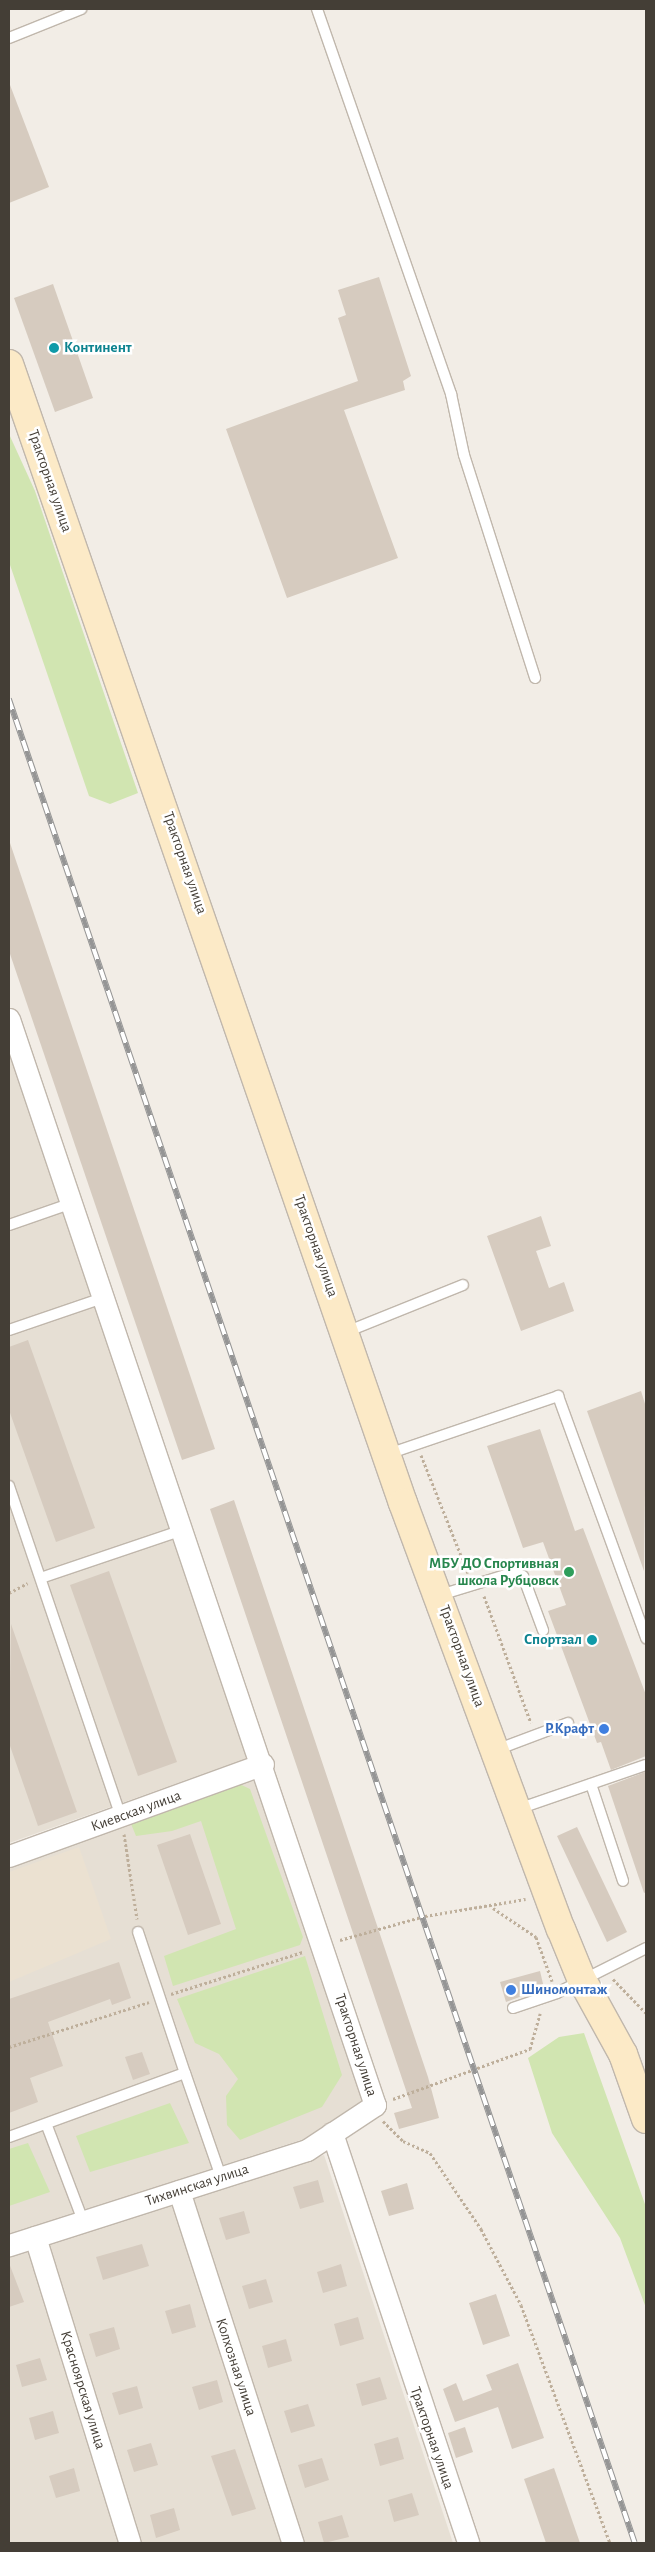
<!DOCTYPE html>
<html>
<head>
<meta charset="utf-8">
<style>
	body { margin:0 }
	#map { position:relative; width:655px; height:2552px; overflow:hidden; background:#f2ede6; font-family:"Alegreya Sans",sans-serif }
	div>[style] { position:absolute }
	.residential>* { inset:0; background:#e6dfd4 }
	.education>* { inset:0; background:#ebe1d1 }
	.green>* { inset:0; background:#d1e5b1 }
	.building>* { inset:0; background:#d6cbbf }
	.path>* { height:3px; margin-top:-1.5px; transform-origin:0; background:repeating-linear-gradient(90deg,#beaf9b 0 2.5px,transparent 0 5px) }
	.roads { filter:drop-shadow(1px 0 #c0b7ac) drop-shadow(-1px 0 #c0b7ac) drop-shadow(0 1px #c0b7ac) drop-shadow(0 -1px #c0b7ac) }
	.lane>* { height:10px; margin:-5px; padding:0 5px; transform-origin:5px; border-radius:5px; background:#fff }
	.street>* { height:21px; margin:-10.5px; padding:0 10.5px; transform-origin:10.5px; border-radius:10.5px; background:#fff }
	.secondary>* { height:28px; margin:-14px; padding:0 14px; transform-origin:14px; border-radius:14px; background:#fceac7 }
	.rail>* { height:5.5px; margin-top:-2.75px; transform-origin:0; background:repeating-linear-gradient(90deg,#fff 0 11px,#959595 0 22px); box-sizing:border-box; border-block:1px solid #959595 }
	.dots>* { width:14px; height:14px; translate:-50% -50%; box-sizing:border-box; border:2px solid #fff; border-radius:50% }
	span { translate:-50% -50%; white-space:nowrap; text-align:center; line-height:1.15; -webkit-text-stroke:5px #fff; paint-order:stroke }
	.culture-label { font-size:15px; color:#0d838f; font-weight:700 }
	.left { translate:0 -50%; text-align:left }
	.right { translate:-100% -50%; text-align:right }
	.street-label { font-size:15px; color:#443e36 }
	.leisure-label { font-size:15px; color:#27864d; font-weight:700 }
	.shop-label { font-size:15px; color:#366cbe; font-weight:700 }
	.frame { position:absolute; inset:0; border:10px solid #443e36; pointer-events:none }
</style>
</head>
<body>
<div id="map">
	<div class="residential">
		<i style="clip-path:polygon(9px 1020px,251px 1757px,9px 1843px)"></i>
		<i style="clip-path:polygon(259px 1779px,363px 2101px,304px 2139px,9px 2235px,9px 1865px)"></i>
		<i style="clip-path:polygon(324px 2155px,453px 2543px,9px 2543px,9px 2257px)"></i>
	</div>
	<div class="education">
		<i style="clip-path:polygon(79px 1847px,111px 1939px,9px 1982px,9px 1872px)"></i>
	</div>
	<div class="green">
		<i style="clip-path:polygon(9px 434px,35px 491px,138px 793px,110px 804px,89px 796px,9px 562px)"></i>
		<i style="clip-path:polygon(235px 1782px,250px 1789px,303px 1937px,300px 1945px,173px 1986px,164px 1956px,236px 1929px,201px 1821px,172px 1831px,136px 1836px,129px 1819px)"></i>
		<i style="clip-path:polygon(305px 1956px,342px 2075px,322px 2107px,240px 2140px,227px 2125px,226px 2096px,238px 2079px,219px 2054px,195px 2043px,177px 1999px)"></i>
		<i style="clip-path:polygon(584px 2033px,646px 2207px,646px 2308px,620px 2238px,552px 2133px,528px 2058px,559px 2037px)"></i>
		<i style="clip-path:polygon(170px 2103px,189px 2143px,90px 2172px,76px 2136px)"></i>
		<i style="clip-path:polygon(28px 2143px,50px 2192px,9px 2206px,9px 2149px)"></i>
	</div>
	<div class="building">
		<i style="clip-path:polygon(10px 85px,49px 187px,9px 203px,9px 86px)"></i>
		<i style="clip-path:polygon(379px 277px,411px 376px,403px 381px,405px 390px,344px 410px,398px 558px,287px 598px,226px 429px,358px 381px,338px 318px,346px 315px,338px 290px)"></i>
		<i style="clip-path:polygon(53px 284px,93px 398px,55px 412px,14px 298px)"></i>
		<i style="clip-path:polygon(9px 840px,215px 1449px,182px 1460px,9px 951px)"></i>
		<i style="clip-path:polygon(541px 1216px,551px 1246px,536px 1251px,549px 1288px,564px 1282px,574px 1311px,521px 1331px,487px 1236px)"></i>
		<i style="clip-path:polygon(28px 1340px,95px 1528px,56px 1542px,9px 1410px,9px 1347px)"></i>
		<i style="clip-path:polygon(641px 1391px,646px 1407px,644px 1571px,587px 1411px)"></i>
		<i style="clip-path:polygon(540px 1429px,575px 1531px,583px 1528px,646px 1695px,646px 1756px,611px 1770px,601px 1742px,597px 1743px,548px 1611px,566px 1605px,543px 1542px,523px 1548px,487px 1446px)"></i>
		<i style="clip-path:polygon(234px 1500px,428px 2077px,439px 2118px,399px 2129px,394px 2113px,412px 2108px,210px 1509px)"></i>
		<i style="clip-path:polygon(109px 1571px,177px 1762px,138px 1776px,70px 1585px)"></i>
		<i style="clip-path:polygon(11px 1624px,77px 1812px,38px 1826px,9px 1743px)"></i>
		<i style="clip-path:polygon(645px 1772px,646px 1892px,644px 1893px,608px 1786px)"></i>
		<i style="clip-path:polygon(577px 1827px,627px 1932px,607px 1942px,557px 1836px)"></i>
		<i style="clip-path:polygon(190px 1834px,221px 1924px,188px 1935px,157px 1845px)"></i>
		<i style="clip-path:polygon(119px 1962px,131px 1998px,112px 2005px,110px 1999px,48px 2022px,63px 2066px,30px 2078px,38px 2102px,9px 2113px,9px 1999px)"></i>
		<i style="clip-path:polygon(540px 1971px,544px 1988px,506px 2002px,500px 1982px)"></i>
		<i style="clip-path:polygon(142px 2052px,150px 2074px,133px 2080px,125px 2057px)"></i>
		<i style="clip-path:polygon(318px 2180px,324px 2202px,300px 2209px,293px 2187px)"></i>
		<i style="clip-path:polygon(407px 2183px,414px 2209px,389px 2216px,381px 2191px)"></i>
		<i style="clip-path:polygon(244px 2211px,250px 2233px,226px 2240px,219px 2218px)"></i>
		<i style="clip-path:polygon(142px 2244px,149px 2266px,103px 2280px,96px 2257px)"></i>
		<i style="clip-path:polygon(9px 2263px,24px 2302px,9px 2307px)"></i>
		<i style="clip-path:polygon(341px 2264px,347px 2286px,323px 2293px,317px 2272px)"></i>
		<i style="clip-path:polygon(266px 2279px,273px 2302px,249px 2309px,242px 2286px)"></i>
		<i style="clip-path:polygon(496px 2294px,510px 2336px,483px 2345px,469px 2303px)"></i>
		<i style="clip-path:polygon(190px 2304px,196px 2327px,172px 2334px,165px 2311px)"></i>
		<i style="clip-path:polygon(358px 2317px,364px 2339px,340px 2346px,334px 2324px)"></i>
		<i style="clip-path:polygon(114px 2327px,120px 2349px,96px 2357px,89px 2334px)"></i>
		<i style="clip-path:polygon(286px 2339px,292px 2361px,268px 2368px,262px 2346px)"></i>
		<i style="clip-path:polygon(40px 2358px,47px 2380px,22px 2387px,16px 2365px)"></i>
		<i style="clip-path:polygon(518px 2363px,544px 2438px,512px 2449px,498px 2407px,455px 2422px,443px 2389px,456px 2383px,463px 2401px,492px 2390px,486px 2375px)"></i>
		<i style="clip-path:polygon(380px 2377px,387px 2399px,362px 2406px,356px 2384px)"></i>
		<i style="clip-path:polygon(217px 2380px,223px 2402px,199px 2410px,192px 2387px)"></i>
		<i style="clip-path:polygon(137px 2386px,143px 2408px,119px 2415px,112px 2393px)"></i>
		<i style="clip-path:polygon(308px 2404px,315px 2426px,291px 2433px,284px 2411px)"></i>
		<i style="clip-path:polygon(53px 2411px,59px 2433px,35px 2440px,29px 2418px)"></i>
		<i style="clip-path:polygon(465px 2427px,473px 2452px,456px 2458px,448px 2433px)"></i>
		<i style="clip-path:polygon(398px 2437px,404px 2459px,380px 2466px,374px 2444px)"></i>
		<i style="clip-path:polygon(151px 2443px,158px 2465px,134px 2472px,127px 2450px)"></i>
		<i style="clip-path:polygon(235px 2449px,256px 2509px,232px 2516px,211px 2456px)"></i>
		<i style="clip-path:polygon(322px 2458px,329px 2480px,305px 2488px,298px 2465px)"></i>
		<i style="clip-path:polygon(74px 2468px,80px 2491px,56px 2498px,49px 2476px)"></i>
		<i style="clip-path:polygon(554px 2468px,580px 2543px,546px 2543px,524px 2479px)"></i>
		<i style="clip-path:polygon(412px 2493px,419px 2515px,394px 2522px,388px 2500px)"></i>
		<i style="clip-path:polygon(174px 2508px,180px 2530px,156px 2538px,150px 2515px)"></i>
		<i style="clip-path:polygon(342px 2515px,349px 2537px,324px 2543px,318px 2522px)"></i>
	</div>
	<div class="path">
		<i style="left:421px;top:1455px;width:127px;rotate:68.3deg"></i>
		<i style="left:540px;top:1584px;width:14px;rotate:-21deg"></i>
		<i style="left:9px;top:1593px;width:21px;rotate:-28deg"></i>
		<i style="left:484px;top:1596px;width:135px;rotate:69.7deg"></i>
		<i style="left:124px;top:1834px;width:86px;rotate:81.3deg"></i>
		<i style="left:493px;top:1908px;width:52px;rotate:34deg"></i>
		<i style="left:536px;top:1937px;width:47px;rotate:70deg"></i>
		<i style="left:340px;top:1940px;width:88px;rotate:-15.8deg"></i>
		<i style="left:425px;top:1916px;width:102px;rotate:-9.6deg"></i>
		<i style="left:613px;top:1979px;width:47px;rotate:45.9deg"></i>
		<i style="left:171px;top:1994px;width:139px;rotate:-17.7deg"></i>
		<i style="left:9px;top:2047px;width:147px;rotate:-17.8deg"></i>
		<i style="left:393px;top:2099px;width:146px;rotate:-20.1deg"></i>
		<i style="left:530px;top:2049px;width:37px;rotate:-74deg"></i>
		<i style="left:383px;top:2121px;width:28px;rotate:45deg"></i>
		<i style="left:403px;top:2141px;width:30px;rotate:24deg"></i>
		<i style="left:430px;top:2153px;width:92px;rotate:56.1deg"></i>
		<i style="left:481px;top:2229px;width:86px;rotate:62.2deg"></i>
		<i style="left:521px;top:2305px;width:254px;rotate:69.5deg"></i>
	</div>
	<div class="roads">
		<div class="lane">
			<i style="left:317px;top:9px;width:408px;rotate:70.8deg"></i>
			<i style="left:451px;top:394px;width:62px;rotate:78deg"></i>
			<i style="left:464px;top:455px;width:234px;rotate:72.3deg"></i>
			<i style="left:9px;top:38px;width:78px;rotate:-21.9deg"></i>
			<i style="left:9px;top:1225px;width:67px;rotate:-19.2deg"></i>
			<i style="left:9px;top:1330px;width:99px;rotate:-18.8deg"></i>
			<i style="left:346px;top:1332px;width:126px;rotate:-21.9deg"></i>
			<i style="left:388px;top:1454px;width:180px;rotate:-18.8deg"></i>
			<i style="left:558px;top:1396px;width:258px;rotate:70deg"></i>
			<i style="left:9px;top:1486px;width:348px;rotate:71.3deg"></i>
			<i style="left:41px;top:1578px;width:150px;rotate:-18.7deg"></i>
			<i style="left:440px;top:1595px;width:78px;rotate:-17deg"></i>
			<i style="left:515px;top:1572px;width:9px;rotate:27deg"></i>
			<i style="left:523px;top:1576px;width:58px;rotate:69.7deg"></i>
			<i style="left:496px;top:1750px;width:77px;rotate:-20.6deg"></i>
			<i style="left:591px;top:1784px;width:102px;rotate:71.7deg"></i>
			<i style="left:518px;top:1809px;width:135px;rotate:-19deg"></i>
			<i style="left:138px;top:1932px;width:149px;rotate:71.6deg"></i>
			<i style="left:513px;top:2008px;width:46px;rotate:-18.8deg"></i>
			<i style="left:557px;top:1993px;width:100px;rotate:-26.8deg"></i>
			<i style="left:47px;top:2126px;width:102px;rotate:69.2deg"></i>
			<i style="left:9px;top:2137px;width:187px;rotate:-20deg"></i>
			<i style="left:185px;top:2073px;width:110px;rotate:70.9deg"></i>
		</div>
		<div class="street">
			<i style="left:9px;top:1019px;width:1146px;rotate:71.38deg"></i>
			<i style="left:375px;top:2105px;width:82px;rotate:146.5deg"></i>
			<i style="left:307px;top:2150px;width:313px;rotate:162.3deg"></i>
			<i style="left:9px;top:1856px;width:270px;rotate:-19.9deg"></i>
			<i style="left:332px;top:2133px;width:432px;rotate:71.6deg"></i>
			<i style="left:179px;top:2191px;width:370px;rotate:72.1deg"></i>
			<i style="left:35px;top:2237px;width:320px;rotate:72.8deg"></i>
		</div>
		<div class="secondary">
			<i style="left:9px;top:364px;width:1205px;rotate:70.92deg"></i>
			<i style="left:403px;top:1503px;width:454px;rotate:69.7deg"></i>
			<i style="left:561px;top:1929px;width:53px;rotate:67.8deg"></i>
			<i style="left:581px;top:1978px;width:87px;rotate:61.1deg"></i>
			<i style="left:623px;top:2054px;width:69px;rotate:70.5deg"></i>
		</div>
	</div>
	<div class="rail">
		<i style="left:9px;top:699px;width:1947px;rotate:71.25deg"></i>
	</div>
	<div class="dots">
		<i style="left:54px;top:348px;background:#0f9aa8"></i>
		<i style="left:569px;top:1572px;background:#2e9e5b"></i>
		<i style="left:592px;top:1640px;background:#0f9aa8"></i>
		<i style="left:604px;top:1729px;background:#3f7fe0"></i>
		<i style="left:511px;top:1990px;background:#3f7fe0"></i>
	</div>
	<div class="culture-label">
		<span class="left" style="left:64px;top:348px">Континент</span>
		<span class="right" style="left:582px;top:1640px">Спортзал</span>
	</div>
	<div class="street-label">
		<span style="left:50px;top:481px;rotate:71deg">Тракторная улица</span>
		<span style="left:185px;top:863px;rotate:71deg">Тракторная улица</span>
		<span style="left:316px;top:1246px;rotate:71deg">Тракторная улица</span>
		<span style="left:462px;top:1656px;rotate:70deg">Тракторная улица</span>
		<span style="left:136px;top:1811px;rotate:-20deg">Киевская улица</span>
		<span style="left:356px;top:2045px;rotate:72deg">Тракторная улица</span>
		<span style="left:197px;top:2185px;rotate:-18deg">Тихвинская улица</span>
		<span style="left:236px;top:2367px;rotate:72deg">Колхозная улица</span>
		<span style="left:83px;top:2390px;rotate:73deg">Красноярская улица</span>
		<span style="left:432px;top:2438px;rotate:71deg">Тракторная улица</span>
	</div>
	<div class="leisure-label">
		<span class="right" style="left:559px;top:1572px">МБУ ДО Спортивная<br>школа Рубцовск</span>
	</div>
	<div class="shop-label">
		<span class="right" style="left:594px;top:1729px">Р.Крафт</span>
		<span class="left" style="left:521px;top:1990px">Шиномонтаж</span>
	</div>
	<div class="frame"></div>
</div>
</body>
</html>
